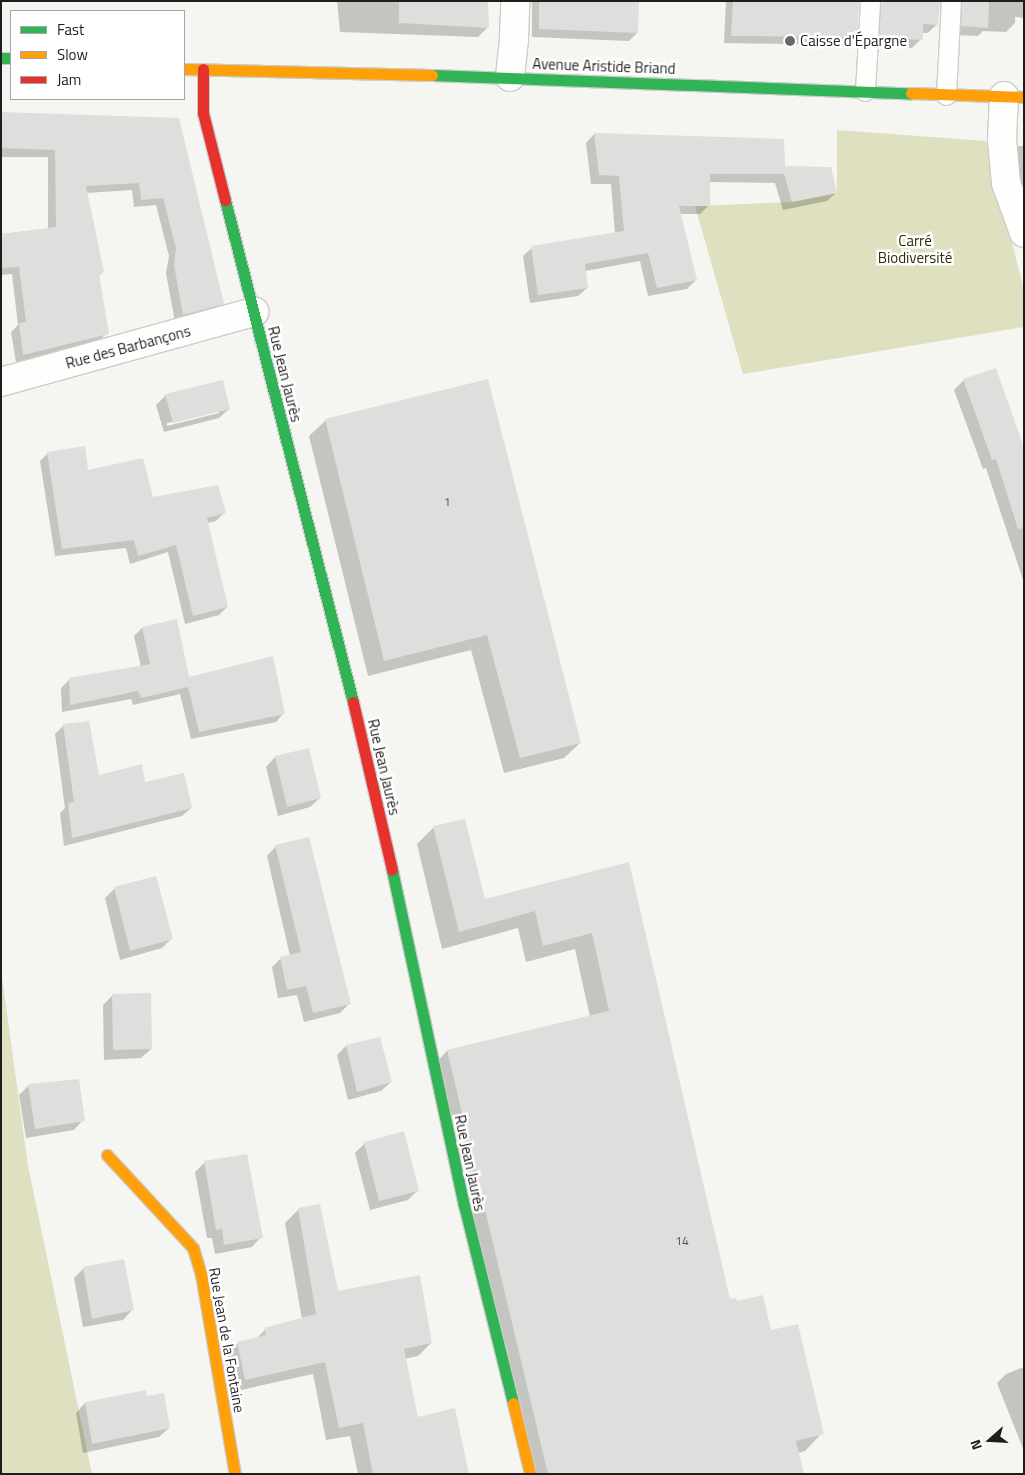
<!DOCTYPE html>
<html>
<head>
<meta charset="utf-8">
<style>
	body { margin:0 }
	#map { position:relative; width:1025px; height:1475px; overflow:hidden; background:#f5f5f2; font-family:"Titillium Web",sans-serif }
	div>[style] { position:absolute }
	.green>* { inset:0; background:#dee0c0 }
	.shadow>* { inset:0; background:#0003 }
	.building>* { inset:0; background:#dededc }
	.roads { filter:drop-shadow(1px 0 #ccccca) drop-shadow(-1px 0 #ccccca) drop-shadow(0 1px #ccccca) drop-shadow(0 -1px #ccccca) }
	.lane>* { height:19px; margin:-9.5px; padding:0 9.5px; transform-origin:9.5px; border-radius:9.5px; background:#fefefd }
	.street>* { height:28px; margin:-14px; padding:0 14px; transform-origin:14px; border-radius:14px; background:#fefefd }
	.fast>* { height:11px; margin:-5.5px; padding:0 5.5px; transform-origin:5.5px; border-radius:5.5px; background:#30b455 }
	.slow>* { height:11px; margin:-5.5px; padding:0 5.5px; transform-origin:5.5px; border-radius:5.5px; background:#ff9f0a }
	.jam>* { height:11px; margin:-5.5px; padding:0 5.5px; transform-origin:5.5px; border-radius:5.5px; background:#e5322d }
	.dots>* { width:14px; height:14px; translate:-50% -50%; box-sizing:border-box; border:2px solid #fff; border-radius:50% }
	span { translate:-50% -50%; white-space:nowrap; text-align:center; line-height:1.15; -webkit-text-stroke:5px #fff; paint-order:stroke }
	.number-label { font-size:12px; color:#4f504e }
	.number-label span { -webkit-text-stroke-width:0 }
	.poi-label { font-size:15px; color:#1e1f1d }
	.left { translate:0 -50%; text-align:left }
	.street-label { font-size:15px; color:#1e1f1d }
	.park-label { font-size:15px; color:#2e2e0c }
	.frame { position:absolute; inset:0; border:2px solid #1e1f1d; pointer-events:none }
	.legend { position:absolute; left:10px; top:10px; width:175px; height:90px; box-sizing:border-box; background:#fff; border:1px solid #a5a5a5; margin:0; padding:6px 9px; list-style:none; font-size:15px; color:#1e1f1d }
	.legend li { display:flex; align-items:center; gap:10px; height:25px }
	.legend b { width:25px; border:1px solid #a5a5a5 }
	.north { position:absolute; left:965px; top:1415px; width:50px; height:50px; -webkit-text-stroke:4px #fff; paint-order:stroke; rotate:251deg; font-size:14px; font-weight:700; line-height:20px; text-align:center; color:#1e1f1d }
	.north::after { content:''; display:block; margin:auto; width:18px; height:22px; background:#1e1f1d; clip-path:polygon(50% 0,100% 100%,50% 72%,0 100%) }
</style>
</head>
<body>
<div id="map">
	<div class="green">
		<i style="clip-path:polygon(837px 130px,986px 141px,1024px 290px,1024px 327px,743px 374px,695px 206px,792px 202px,837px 193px)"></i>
		<i style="clip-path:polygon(1px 970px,28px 1166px,92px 1474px,1px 1474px)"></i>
	</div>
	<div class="shadow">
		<i style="clip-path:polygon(337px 1px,487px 1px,488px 27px,478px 37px,340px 32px)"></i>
		<i style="clip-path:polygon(532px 1px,638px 1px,637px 33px,629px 41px,532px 37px)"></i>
		<i style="clip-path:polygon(726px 1px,803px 1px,855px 37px,847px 45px,724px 43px)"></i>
		<i style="clip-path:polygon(886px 1px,939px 1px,937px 24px,928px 33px,922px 33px,921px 39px,912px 48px,870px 46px,872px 13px,882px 4px,886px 4px)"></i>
		<i style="clip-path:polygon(948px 1px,1024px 1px,1024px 18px,1015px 17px,1015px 23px,1006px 32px,983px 31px,978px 36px,952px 35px)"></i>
		<i style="clip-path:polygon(1px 114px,178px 120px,223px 304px,215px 311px,175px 322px,166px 273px,169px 256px,156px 205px,134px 207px,132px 190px,86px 193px,103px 272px,98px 276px,107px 333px,99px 341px,16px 362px,11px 332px,18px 325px,12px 274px,1px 275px,1px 234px,48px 229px,48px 157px,1px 157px)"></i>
		<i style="clip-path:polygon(594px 134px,784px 167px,836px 193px,827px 201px,783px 210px,775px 183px,709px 182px,709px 205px,700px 214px,679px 214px,696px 280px,687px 289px,648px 296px,640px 261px,585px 271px,587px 288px,578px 296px,530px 303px,523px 256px,532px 248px,615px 234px,611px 184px,591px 184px,586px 143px)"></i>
		<i style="clip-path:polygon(1019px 146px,1024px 146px,1024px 197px,1010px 155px)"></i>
		<i style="clip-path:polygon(964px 380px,1024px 452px,1024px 583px,986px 468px,983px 469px,954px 390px)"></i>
		<i style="clip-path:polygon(487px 381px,580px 743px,564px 758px,504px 773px,471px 650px,368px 676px,309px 436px,325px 421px)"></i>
		<i style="clip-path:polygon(evenodd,166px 395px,229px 409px,219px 418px,164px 432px,156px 405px,166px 395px,219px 411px,219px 413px,167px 426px,167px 423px,219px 411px)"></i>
		<i style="clip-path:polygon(48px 453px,152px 499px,224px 513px,216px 521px,207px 523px,227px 607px,219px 615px,185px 624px,168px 552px,130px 564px,126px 548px,55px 556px,40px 461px)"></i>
		<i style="clip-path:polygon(176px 620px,189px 679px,283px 714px,276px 722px,191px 739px,180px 694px,133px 705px,131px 699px,62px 712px,61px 688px,69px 680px,141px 667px,134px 636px,142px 628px)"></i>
		<i style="clip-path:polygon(64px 725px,99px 776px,144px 783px,191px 808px,182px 816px,64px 846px,60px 813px,65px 808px,55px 734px)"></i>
		<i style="clip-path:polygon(275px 757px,320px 798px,310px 807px,278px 816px,266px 767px)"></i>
		<i style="clip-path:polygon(434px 827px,484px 900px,628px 863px,729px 1301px,736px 1302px,770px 1331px,822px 1433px,805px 1451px,798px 1453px,803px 1474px,527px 1474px,430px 1069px,447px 1051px,590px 1017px,575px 949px,526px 962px,518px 928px,442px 949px,417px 844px)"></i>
		<i style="clip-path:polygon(276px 846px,349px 1004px,340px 1013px,304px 1022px,297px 995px,278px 998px,272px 967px,281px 958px,290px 956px,267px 856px)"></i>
		<i style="clip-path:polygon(115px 888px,172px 938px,162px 948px,120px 960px,105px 898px)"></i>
		<i style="clip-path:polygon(112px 996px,151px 1049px,141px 1058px,104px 1060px,103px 1005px)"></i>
		<i style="clip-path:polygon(346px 1046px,391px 1082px,381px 1091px,348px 1100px,337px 1055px)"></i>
		<i style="clip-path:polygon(29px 1085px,83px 1120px,74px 1130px,26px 1138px,19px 1095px)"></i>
		<i style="clip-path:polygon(365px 1143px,418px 1190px,408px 1200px,370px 1210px,355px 1153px)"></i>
		<i style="clip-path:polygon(205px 1162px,261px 1237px,252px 1247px,215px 1254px,212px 1238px,207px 1238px,195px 1172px)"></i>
		<i style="clip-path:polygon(298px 1210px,337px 1292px,431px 1343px,418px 1356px,404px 1359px,417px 1418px,467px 1474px,358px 1474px,350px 1436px,326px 1440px,313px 1374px,232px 1392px,225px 1356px,238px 1343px,256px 1339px,265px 1330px,302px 1319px,285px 1223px)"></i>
		<i style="clip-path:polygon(84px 1268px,132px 1310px,123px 1320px,83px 1327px,74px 1278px)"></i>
		<i style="clip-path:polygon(1024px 1367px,1024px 1451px,997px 1383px,1006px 1374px)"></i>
		<i style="clip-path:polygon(85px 1403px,169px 1428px,159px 1437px,83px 1453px,76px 1413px)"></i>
	</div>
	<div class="building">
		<i style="clip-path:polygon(399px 1px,488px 1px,489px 28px,399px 23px)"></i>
		<i style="clip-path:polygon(539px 1px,639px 1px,638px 33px,539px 29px)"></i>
		<i style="clip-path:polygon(733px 1px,859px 2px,857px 37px,731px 36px)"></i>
		<i style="clip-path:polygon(894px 1px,940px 1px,938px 25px,923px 24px,923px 40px,879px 38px,881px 3px)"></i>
		<i style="clip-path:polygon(962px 1px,989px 1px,988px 28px,961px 26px)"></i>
		<i style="clip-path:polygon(1px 112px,179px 118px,224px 304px,183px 315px,174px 265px,176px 248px,163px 198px,141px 200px,139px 183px,86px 186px,104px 272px,99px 274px,109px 334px,23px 355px,19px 323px,26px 322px,19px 267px,1px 268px,1px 234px,56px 227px,55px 150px,1px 148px)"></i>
		<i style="clip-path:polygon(594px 133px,784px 139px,785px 166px,831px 167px,837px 193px,792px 202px,784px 174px,710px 174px,710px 206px,679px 206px,697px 280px,657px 288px,648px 253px,585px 264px,588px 288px,538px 295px,531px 246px,624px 231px,619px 176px,599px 175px)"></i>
		<i style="clip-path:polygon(996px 368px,1024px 448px,1024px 528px,1018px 529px,996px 459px,992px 460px,963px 379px)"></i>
		<i style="clip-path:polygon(488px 379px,581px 743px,520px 758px,487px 635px,384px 661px,325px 419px)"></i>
		<i style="clip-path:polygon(223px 380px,230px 409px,173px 423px,165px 394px)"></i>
		<i style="clip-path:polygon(85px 446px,88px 470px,143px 458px,153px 497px,218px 485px,226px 513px,207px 518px,228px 607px,193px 616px,176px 545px,138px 556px,134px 540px,62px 549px,47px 452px)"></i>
		<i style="clip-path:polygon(177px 619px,189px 677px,273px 656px,285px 714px,199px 732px,188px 687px,141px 698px,138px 691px,70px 705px,69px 678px,150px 664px,142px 627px)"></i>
		<i style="clip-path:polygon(89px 721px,99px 775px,142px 764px,145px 782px,184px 773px,192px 808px,72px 838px,68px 803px,74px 802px,63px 724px)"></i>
		<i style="clip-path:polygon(309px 748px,321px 798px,287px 807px,275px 756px)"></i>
		<i style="clip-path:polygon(465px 819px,485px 899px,629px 862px,730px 1299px,736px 1298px,737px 1301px,763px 1295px,771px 1330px,798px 1324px,824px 1434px,796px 1441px,804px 1474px,548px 1474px,447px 1050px,609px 1011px,592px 933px,543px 946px,535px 911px,459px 932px,433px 826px)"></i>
		<i style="clip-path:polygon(309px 837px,351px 1004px,313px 1013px,306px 986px,287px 990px,280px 957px,301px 952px,275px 845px)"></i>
		<i style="clip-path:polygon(156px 876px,173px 939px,130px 951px,114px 887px)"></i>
		<i style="clip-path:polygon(151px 993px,152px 1049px,113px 1050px,112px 994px)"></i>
		<i style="clip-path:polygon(380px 1037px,392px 1082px,357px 1092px,346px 1045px)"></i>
		<i style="clip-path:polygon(79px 1079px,85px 1121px,35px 1129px,28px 1084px)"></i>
		<i style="clip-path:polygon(404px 1131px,419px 1191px,379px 1201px,364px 1142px)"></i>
		<i style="clip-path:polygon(247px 1154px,263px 1238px,224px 1245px,222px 1229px,216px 1230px,204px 1161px)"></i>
		<i style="clip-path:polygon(320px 1204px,338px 1291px,420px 1275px,432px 1343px,404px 1349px,418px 1417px,455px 1408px,469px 1474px,373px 1474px,363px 1423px,339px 1428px,325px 1362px,245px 1380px,237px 1342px,266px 1335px,264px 1328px,316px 1314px,298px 1208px)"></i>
		<i style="clip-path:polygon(124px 1259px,134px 1310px,92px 1319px,83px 1267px)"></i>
		<i style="clip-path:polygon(146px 1390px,147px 1396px,164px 1393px,170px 1428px,92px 1444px,85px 1402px)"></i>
	</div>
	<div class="roads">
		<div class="lane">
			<i style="left:865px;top:91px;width:90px;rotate:-86.8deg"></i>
			<i style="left:946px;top:95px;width:94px;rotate:-87deg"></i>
		</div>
		<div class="street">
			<i style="left:510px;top:77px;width:38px;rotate:-84deg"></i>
			<i style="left:514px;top:39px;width:38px;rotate:-88deg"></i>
			<i style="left:1004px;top:96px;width:44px;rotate:92.6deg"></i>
			<i style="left:1002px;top:140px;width:43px;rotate:84.7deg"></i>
			<i style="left:1006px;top:183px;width:53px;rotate:70.2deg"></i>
			<i style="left:1px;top:382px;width:263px;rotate:-15.5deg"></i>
		</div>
		<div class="fast">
			<i style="left:1px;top:58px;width:10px"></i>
			<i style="left:432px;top:75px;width:479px;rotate:2.2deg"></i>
			<i style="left:225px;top:200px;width:518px;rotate:75.7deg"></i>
			<i style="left:392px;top:870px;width:343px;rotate:77.9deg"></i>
			<i style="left:464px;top:1205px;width:204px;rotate:76.1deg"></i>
		</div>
		<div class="slow">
			<i style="left:184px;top:69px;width:248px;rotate:1.4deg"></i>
			<i style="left:911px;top:93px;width:113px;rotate:2deg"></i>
			<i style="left:107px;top:1155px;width:127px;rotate:47.2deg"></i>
			<i style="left:193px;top:1248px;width:27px;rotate:73deg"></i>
			<i style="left:201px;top:1274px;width:203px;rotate:80.4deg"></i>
			<i style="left:513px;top:1403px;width:73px;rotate:76.5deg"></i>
		</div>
		<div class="jam">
			<i style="left:203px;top:69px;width:44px;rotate:90deg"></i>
			<i style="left:203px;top:113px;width:90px;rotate:75.8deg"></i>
			<i style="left:353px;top:702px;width:172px;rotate:76.9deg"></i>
		</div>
	</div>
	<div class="dots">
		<i style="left:790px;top:41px;background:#696a68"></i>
	</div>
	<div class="number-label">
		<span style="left:447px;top:502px">1</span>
		<span style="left:682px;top:1241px">14</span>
	</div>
	<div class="poi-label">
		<span class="left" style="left:800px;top:41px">Caisse d'Épargne</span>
	</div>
	<div class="street-label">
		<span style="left:604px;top:66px;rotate:2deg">Avenue Aristide Briand</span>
		<span style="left:128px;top:347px;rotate:-15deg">Rue des Barbançons</span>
		<span style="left:285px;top:374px;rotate:76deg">Rue Jean Jaurès</span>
		<span style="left:384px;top:767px;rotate:77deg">Rue Jean Jaurès</span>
		<span style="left:470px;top:1163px;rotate:78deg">Rue Jean Jaurès</span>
		<span style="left:227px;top:1340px;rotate:80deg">Rue Jean de la Fontaine</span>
	</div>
	<div class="park-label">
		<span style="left:915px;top:249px">Carré<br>Biodiversité</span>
	</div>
	<div class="frame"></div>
	<ul class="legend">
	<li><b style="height:6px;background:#30b455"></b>Fast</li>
	<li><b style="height:6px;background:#ff9f0a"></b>Slow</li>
	<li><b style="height:6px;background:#e5322d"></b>Jam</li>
	</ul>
	<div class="north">N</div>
</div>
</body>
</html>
